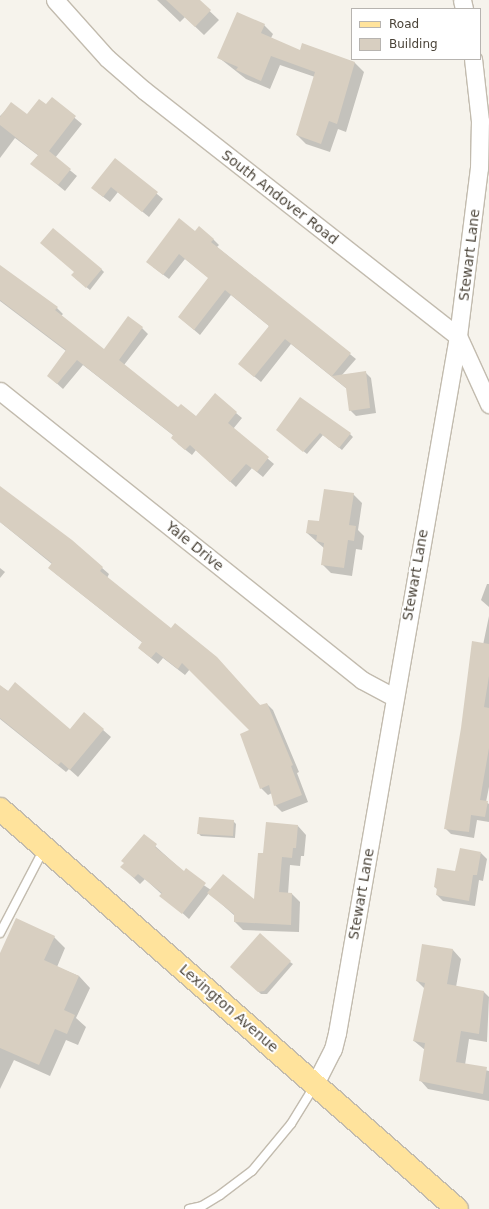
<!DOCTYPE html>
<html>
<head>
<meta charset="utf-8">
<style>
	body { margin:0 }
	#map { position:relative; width:489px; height:1209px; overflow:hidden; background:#f6f3ec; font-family:"DejaVu Sans",sans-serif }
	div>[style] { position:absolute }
	.shadow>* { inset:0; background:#0003 }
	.building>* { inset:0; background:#d8cfc1 }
	.roads { filter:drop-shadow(1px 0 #c2bbae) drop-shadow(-1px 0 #c2bbae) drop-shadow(0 1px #c2bbae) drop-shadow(0 -1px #c2bbae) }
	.lane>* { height:8px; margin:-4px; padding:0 4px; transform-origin:4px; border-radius:4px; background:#fff }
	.street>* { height:17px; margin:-8.5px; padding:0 8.5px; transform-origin:8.5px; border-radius:8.5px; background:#fff }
	.primary>* { height:22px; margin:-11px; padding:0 11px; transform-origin:11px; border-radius:11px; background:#ffe39c }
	span { translate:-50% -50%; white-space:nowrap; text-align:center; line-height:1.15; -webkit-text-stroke:4px #fff; paint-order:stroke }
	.street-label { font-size:14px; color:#4b4439 }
	.legend { position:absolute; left:351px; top:8px; width:130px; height:52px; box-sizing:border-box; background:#fff; border:1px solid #b7b4b0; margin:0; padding:5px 7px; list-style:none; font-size:12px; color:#4b4439 }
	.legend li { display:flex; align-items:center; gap:8px; height:20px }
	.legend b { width:20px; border:1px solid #b7b4b0 }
</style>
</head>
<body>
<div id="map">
	<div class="shadow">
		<i style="clip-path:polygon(157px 0,198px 0,219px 20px,204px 35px,185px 17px,180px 22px)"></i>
		<i style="clip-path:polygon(264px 25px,273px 34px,271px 38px,300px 52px,303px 44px,355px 63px,364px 72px,346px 132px,338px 129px,330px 152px,306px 144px,297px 135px,315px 77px,280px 65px,270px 89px,246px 79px,218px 57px)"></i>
		<i style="clip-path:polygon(52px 99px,82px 124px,55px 158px,77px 176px,65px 191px,32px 164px,39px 156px,15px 138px,0 158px,0 116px,12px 104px,27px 116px,47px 106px)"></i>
		<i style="clip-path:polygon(115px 159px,163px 199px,149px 217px,118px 192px,110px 202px,98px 193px)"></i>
		<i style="clip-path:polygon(195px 232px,213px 239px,219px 245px,217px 247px,356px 359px,342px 375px,365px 372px,371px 378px,376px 413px,356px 416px,350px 410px,347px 389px,291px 344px,261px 382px,245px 369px,269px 326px,231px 295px,200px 335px,179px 317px,209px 278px,185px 259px,169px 279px,153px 267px)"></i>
		<i style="clip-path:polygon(0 267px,57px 308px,63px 314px,61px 316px,104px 351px,142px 328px,148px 334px,124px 365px,178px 409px,196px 418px,236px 413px,242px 418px,233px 429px,274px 464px,263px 477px,252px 468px,236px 487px,196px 450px,192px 455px,178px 444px,174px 436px,83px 365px,63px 389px,54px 381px,66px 351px,0 301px)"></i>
		<i style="clip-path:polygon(101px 269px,104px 272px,90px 290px,75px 278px)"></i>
		<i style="clip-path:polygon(277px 430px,350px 434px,353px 437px,342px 450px,323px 435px,307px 454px)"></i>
		<i style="clip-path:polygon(0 488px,71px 541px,109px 574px,107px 578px,261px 706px,267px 704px,273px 710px,299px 772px,297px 773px,308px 802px,282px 812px,275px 805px,272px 793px,268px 795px,261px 788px,251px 730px,190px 669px,185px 675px,163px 658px,158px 664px,146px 654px,139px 648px,143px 643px,56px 574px,49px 568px,52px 564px,0 522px)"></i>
		<i style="clip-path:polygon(353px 494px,362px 503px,358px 530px,364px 536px,362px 550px,356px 549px,352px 576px,331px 573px,322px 564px,325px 549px,307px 533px)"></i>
		<i style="clip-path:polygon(0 568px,5px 572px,0 578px)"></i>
		<i style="clip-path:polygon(487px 584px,489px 584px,489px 607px,481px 600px)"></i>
		<i style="clip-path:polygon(489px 616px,489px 787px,486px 802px,489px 804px,489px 822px,477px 820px,474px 838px,451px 834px,445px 828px)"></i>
		<i style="clip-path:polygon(0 686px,70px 730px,84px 713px,111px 737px,78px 777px,69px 769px,66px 772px,0 719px)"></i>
		<i style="clip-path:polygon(233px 821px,236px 824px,235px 838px,201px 836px,198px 833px)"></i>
		<i style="clip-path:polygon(298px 826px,306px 835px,304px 856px,301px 856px,300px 866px,290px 865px,288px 894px,292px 894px,300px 902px,299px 932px,243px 930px,235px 922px,235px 916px,209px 893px,189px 919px,145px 879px,140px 884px,122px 867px,144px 836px,184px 872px,211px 890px,255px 901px,264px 854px)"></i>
		<i style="clip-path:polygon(481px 853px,487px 859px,483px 881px,479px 880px,475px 906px,443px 901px,437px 895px,438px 890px,435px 887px)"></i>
		<i style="clip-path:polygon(54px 937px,65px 948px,57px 967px,79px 976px,90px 988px,76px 1018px,86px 1027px,78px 1045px,66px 1040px,50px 1076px,14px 1060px,0 1089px,0 955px)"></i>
		<i style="clip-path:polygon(423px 945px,453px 950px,461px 959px,456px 987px,484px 992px,489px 997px,487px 1042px,469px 1039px,465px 1065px,489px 1071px,489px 1101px,428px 1089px,420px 1080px,425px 1050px,414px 1041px,425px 989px,417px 981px)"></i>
		<i style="clip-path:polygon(290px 962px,293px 964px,267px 994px,261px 994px,234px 970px)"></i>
	</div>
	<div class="building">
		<i style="clip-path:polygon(166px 0,200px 0,211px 10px,195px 27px)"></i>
		<i style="clip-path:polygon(237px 12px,265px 24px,261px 33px,300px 50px,302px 43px,355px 62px,337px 124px,329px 121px,321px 144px,296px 135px,315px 72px,271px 56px,261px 81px,236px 70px,238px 67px,217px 58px)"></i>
		<i style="clip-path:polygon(52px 97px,76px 116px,49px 151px,71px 169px,58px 185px,30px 164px,38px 155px,0 125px,0 117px,11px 102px,27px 114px,39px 99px,46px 104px)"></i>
		<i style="clip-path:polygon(115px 158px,158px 192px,142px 212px,111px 187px,103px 197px,91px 188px)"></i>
		<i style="clip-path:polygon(179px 218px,195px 231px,199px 226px,214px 239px,211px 242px,351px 353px,332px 376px,366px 371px,370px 408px,349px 411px,346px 388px,285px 339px,254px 377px,238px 364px,269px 326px,225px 290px,194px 330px,178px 317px,208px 278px,179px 254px,163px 275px,146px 262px)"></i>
		<i style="clip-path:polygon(53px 228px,102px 269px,86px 288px,71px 275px,74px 272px,40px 243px)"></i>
		<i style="clip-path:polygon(0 265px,58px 307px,55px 310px,104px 349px,128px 316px,143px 327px,119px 360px,178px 407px,181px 404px,196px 416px,215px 393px,237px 412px,228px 423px,269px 457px,257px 472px,246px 464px,230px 482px,190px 445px,185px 450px,171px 438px,173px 435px,77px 360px,57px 384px,47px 376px,66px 350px,0 300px)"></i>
		<i style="clip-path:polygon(300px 397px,351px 433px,339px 448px,320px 433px,303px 452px,276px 430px)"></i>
		<i style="clip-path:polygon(0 486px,72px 540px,103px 567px,100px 571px,171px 628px,175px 623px,217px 657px,260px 705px,267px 703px,293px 765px,291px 766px,302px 795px,274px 806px,269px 785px,260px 789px,240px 734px,249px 730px,182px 663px,178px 669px,156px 652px,151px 658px,138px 648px,142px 642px,48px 568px,52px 563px,0 522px)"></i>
		<i style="clip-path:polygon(324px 489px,354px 493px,349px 525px,356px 526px,354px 541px,348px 540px,344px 568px,321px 565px,324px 543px,316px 541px,317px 535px,306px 533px,308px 520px,319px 521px)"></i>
		<i style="clip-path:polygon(472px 641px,489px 644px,489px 676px,484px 707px,489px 708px,489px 748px,480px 800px,488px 801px,485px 817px,471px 815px,469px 832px,444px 829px,461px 728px)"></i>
		<i style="clip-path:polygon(15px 682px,70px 729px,84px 712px,104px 729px,70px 770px,61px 762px,58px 765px,0 718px,0 685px,8px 691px)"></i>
		<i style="clip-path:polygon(199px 817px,234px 820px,233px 836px,197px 834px)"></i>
		<i style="clip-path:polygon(266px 822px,298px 825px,296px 848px,293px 848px,292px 858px,282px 857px,279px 892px,292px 893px,291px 925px,234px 922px,234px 914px,207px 893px,223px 874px,254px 899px,258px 853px,263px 853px)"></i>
		<i style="clip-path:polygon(144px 834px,157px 844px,155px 847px,184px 871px,186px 868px,206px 883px,182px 914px,159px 896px,162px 893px,138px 874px,134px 878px,120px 867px,124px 863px,121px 861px)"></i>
		<i style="clip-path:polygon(460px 848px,481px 852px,477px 875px,473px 875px,469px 901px,436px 895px,437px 888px,434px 887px,437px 868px,455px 871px)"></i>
		<i style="clip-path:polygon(16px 918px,55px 936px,44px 960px,79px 976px,64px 1010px,75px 1015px,67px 1034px,55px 1029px,39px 1065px,0 1048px,0 953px)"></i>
		<i style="clip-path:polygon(260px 933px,291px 961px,264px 991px,258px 992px,230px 967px)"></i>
		<i style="clip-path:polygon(422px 944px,453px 949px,447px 984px,484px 991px,479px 1034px,461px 1031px,456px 1062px,487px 1067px,483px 1094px,419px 1081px,425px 1043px,413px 1041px,425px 983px,416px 981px)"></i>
	</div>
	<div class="roads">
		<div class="lane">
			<i style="left:0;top:933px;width:95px;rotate:-62.4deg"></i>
			<i style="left:189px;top:1209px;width:13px;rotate:-13deg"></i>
			<i style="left:202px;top:1206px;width:21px;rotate:-31deg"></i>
			<i style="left:220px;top:1195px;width:40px;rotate:-37deg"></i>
			<i style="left:252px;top:1171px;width:61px;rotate:-50.3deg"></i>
			<i style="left:291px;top:1124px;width:46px;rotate:-58.4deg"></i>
		</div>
		<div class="street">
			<i style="left:55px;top:0;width:78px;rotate:48.1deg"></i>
			<i style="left:107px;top:58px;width:50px;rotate:41deg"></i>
			<i style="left:145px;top:91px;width:397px;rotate:38.1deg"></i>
			<i style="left:458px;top:336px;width:75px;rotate:65.5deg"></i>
			<i style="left:462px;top:0;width:9px;rotate:77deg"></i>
			<i style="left:0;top:391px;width:463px;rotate:38.6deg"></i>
			<i style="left:362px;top:680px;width:36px;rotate:28deg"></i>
			<i style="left:315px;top:1084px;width:39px;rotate:-63deg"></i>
			<i style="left:333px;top:1049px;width:16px;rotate:-76deg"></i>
			<i style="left:337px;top:1033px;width:707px;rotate:-80.15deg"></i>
			<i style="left:458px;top:336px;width:169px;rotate:-82.9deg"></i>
			<i style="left:479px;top:168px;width:47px;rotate:-88.8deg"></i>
			<i style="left:480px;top:121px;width:62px;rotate:-96.4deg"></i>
		</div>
		<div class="primary">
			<i style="left:0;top:809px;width:607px;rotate:41.19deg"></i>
		</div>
	</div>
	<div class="street-label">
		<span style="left:280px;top:197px;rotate:38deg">South Andover Road</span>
		<span style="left:469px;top:255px;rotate:-83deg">Stewart Lane</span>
		<span style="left:195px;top:546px;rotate:39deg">Yale Drive</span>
		<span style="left:415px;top:575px;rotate:-80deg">Stewart Lane</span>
		<span style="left:361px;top:894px;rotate:-80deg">Stewart Lane</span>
		<span style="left:229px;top:1008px;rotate:41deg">Lexington Avenue</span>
	</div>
	<ul class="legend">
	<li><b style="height:5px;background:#ffe39c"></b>Road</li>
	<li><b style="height:11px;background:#d8cfc1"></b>Building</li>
	</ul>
</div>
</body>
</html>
